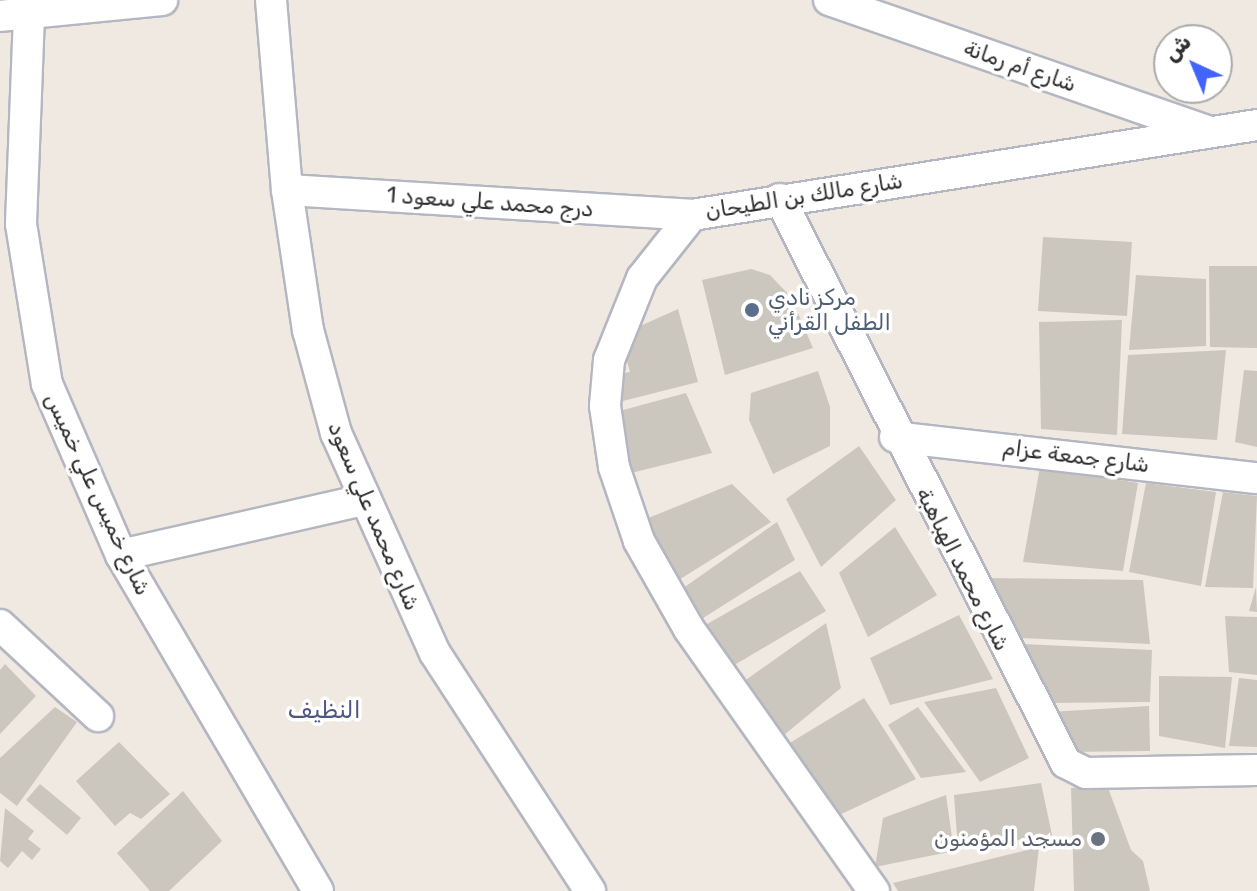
<!DOCTYPE html>
<html>
<head>
<meta charset="utf-8">
<style>
	body { margin:0 }
	#map { position:relative; width:1257px; height:891px; overflow:hidden; background:#efe9e1; font-family:Rubik,Vazirmatn,sans-serif }
	div>[style] { position:absolute }
	.building>* { inset:0; background:#cbc7bf }
	.roads { filter:drop-shadow(2px 0 #b4b7c1) drop-shadow(-2px 0 #b4b7c1) drop-shadow(0 2px #b4b7c1) drop-shadow(0 -2px #b4b7c1) }
	.minor>* { height:30px; margin:-15px; padding:0 15px; transform-origin:15px; border-radius:15px; background:#fff }
	.dots>* { width:22px; height:22px; translate:-50% -50%; box-sizing:border-box; border:4px solid #fff; border-radius:50% }
	span { translate:-50% -50%; white-space:nowrap; text-align:center; line-height:1.15; -webkit-text-stroke:7px #fff; paint-order:stroke }
	.street-label { font-size:22px; color:#2e2e2e }
	.service-label { font-size:22px; color:#4e5e75 }
	.left { translate:0 -50%; text-align:left }
	.worship-label { font-size:22px; color:#5b616d }
	.right { translate:-100% -50%; text-align:right }
	.neighbourhood-label { font-size:24px; color:#4d5680 }
	.north { position:absolute; left:1153px; top:24px; width:80px; height:80px; box-sizing:border-box; background:#fff; border:2px solid #ababab; border-radius:50%; rotate:316deg; font-size:22px; font-weight:700; line-height:32px; text-align:center; color:#2e2e2e }
	.north::after { content:''; display:block; margin:auto; width:28px; height:36px; background:#4264fb; clip-path:polygon(50% 0,100% 100%,50% 72%,0 100%) }
</style>
</head>
<body>
<div id="map">
	<div class="building">
		<i style="clip-path:polygon(1043px 237px,1132px 242px,1127px 316px,1038px 311px)"></i>
		<i style="clip-path:polygon(1209px 266px,1257px 266px,1257px 348px,1210px 347px)"></i>
		<i style="clip-path:polygon(751px 269px,770px 275px,791px 297px,813px 348px,725px 375px,702px 280px)"></i>
		<i style="clip-path:polygon(1136px 275px,1206px 279px,1206px 346px,1129px 350px)"></i>
		<i style="clip-path:polygon(678px 309px,698px 382px,611px 404px,613px 375px,630px 372px,620px 335px)"></i>
		<i style="clip-path:polygon(1122px 320px,1117px 435px,1041px 429px,1039px 322px)"></i>
		<i style="clip-path:polygon(1226px 350px,1217px 440px,1122px 434px,1128px 355px)"></i>
		<i style="clip-path:polygon(1244px 370px,1257px 371px,1257px 447px,1235px 442px)"></i>
		<i style="clip-path:polygon(818px 371px,830px 407px,830px 446px,773px 474px,749px 420px,751px 393px)"></i>
		<i style="clip-path:polygon(686px 393px,712px 453px,623px 475px,612px 413px)"></i>
		<i style="clip-path:polygon(859px 446px,896px 500px,821px 567px,786px 499px)"></i>
		<i style="clip-path:polygon(1040px 467px,1138px 483px,1123px 571px,1023px 562px)"></i>
		<i style="clip-path:polygon(1146px 483px,1216px 492px,1201px 586px,1129px 572px)"></i>
		<i style="clip-path:polygon(732px 484px,771px 522px,674px 583px,641px 521px)"></i>
		<i style="clip-path:polygon(1223px 492px,1257px 496px,1253px 588px,1205px 587px)"></i>
		<i style="clip-path:polygon(777px 522px,795px 560px,700px 620px,679px 591px)"></i>
		<i style="clip-path:polygon(895px 527px,937px 595px,868px 637px,839px 573px)"></i>
		<i style="clip-path:polygon(800px 571px,826px 611px,731px 667px,702px 627px)"></i>
		<i style="clip-path:polygon(987px 578px,1143px 580px,1150px 644px,1021px 638px)"></i>
		<i style="clip-path:polygon(1256px 587px,1257px 612px,1249px 611px)"></i>
		<i style="clip-path:polygon(959px 615px,993px 679px,890px 705px,870px 658px)"></i>
		<i style="clip-path:polygon(1225px 616px,1257px 617px,1257px 675px,1229px 672px)"></i>
		<i style="clip-path:polygon(826px 623px,841px 688px,778px 740px,740px 684px)"></i>
		<i style="clip-path:polygon(1023px 644px,1152px 650px,1150px 702px,1046px 703px)"></i>
		<i style="clip-path:polygon(5px 664px,36px 696px,0 734px,0 670px)"></i>
		<i style="clip-path:polygon(1159px 676px,1232px 677px,1225px 748px,1159px 736px)"></i>
		<i style="clip-path:polygon(1239px 678px,1257px 680px,1257px 747px,1229px 746px)"></i>
		<i style="clip-path:polygon(996px 688px,1029px 758px,980px 782px,924px 702px)"></i>
		<i style="clip-path:polygon(864px 698px,916px 779px,835px 817px,783px 747px)"></i>
		<i style="clip-path:polygon(1149px 706px,1150px 751px,1066px 752px,1049px 712px)"></i>
		<i style="clip-path:polygon(55px 707px,77px 722px,17px 806px,0 793px,0 758px)"></i>
		<i style="clip-path:polygon(918px 707px,966px 772px,921px 778px,888px 725px)"></i>
		<i style="clip-path:polygon(119px 742px,170px 794px,141px 819px,130px 813px,115px 826px,76px 781px)"></i>
		<i style="clip-path:polygon(1041px 783px,1052px 835px,958px 849px,954px 795px)"></i>
		<i style="clip-path:polygon(40px 784px,81px 818px,67px 835px,26px 800px)"></i>
		<i style="clip-path:polygon(1107px 785px,1131px 850px,1143px 861px,1150px 891px,1074px 891px,1071px 788px)"></i>
		<i style="clip-path:polygon(183px 791px,222px 841px,169px 891px,150px 891px,117px 853px)"></i>
		<i style="clip-path:polygon(946px 795px,954px 851px,875px 867px,883px 818px)"></i>
		<i style="clip-path:polygon(5px 808px,34px 831px,28px 839px,41px 849px,32px 860px,22px 851px,8px 868px,0 861px)"></i>
		<i style="clip-path:polygon(1039px 847px,1034px 891px,898px 891px,893px 883px)"></i>
	</div>
	<div class="roads">
		<div class="minor">
			<i style="left:271px;top:0;width:191px;rotate:85.2deg"></i>
			<i style="left:287px;top:190px;width:142px;rotate:81.5deg"></i>
			<i style="left:308px;top:330px;width:107px;rotate:74.8deg"></i>
			<i style="left:336px;top:433px;width:241px;rotate:65.8deg"></i>
			<i style="left:435px;top:653px;width:284px;rotate:56.9deg"></i>
			<i style="left:829px;top:0;width:401px;rotate:19.1deg"></i>
			<i style="left:29px;top:15px;width:209px;rotate:92.2deg"></i>
			<i style="left:21px;top:224px;width:162px;rotate:80.8deg"></i>
			<i style="left:47px;top:384px;width:186px;rotate:66.6deg"></i>
			<i style="left:121px;top:555px;width:389px;rotate:59.6deg"></i>
			<i style="left:0;top:16px;width:163px;rotate:-5.6deg"></i>
			<i style="left:287px;top:190px;width:406px;rotate:3.5deg"></i>
			<i style="left:692px;top:215px;width:572px;rotate:-9.05deg"></i>
			<i style="left:780px;top:199px;width:632px;rotate:63.11deg"></i>
			<i style="left:1066px;top:763px;width:22px;rotate:27deg"></i>
			<i style="left:1086px;top:773px;width:171px;rotate:-1deg"></i>
			<i style="left:692px;top:215px;width:80px;rotate:128.4deg"></i>
			<i style="left:642px;top:278px;width:88px;rotate:111.9deg"></i>
			<i style="left:609px;top:360px;width:46px;rotate:95deg"></i>
			<i style="left:605px;top:406px;width:62px;rotate:81.6deg"></i>
			<i style="left:614px;top:467px;width:78px;rotate:71.3deg"></i>
			<i style="left:639px;top:541px;width:101px;rotate:60.4deg"></i>
			<i style="left:689px;top:629px;width:321px;rotate:54.8deg"></i>
			<i style="left:895px;top:437px;width:364px;rotate:6.5deg"></i>
			<i style="left:121px;top:555px;width:249px;rotate:-12.8deg"></i>
			<i style="left:0;top:625px;width:134px;rotate:42.9deg"></i>
		</div>
	</div>
	<div class="dots">
		<i style="left:752px;top:310px;background:#5c6f8a"></i>
		<i style="left:1098px;top:839px;background:#6b7280"></i>
	</div>
	<div class="street-label">
		<span style="left:1020px;top:66px;rotate:19deg">شارع أم رمانة</span>
		<span style="left:804px;top:196px;rotate:-9deg">شارع مالك بن الطيحان</span>
		<span style="left:490px;top:202px;rotate:4deg">درج محمد علي سعود 1</span>
		<span style="left:1076px;top:456px;rotate:7deg">شارع جمعة عزام</span>
		<span style="left:98px;top:494px;rotate:65deg">شارع خميس علي خميس</span>
		<span style="left:374px;top:516px;rotate:67deg">شارع محمد علي سعود</span>
		<span style="left:963px;top:569px;rotate:63deg">شارع محمد الهباهبة</span>
	</div>
	<div class="service-label">
		<span class="left" style="left:768px;top:310px">مركز نادي<br>الطفل القرأني</span>
	</div>
	<div class="worship-label">
		<span class="right" style="left:1082px;top:839px">مسجد المؤمنون</span>
	</div>
	<div class="neighbourhood-label">
		<span style="left:324px;top:711px">النظيف</span>
	</div>
	<div class="north">ش</div>
</div>
</body>
</html>
